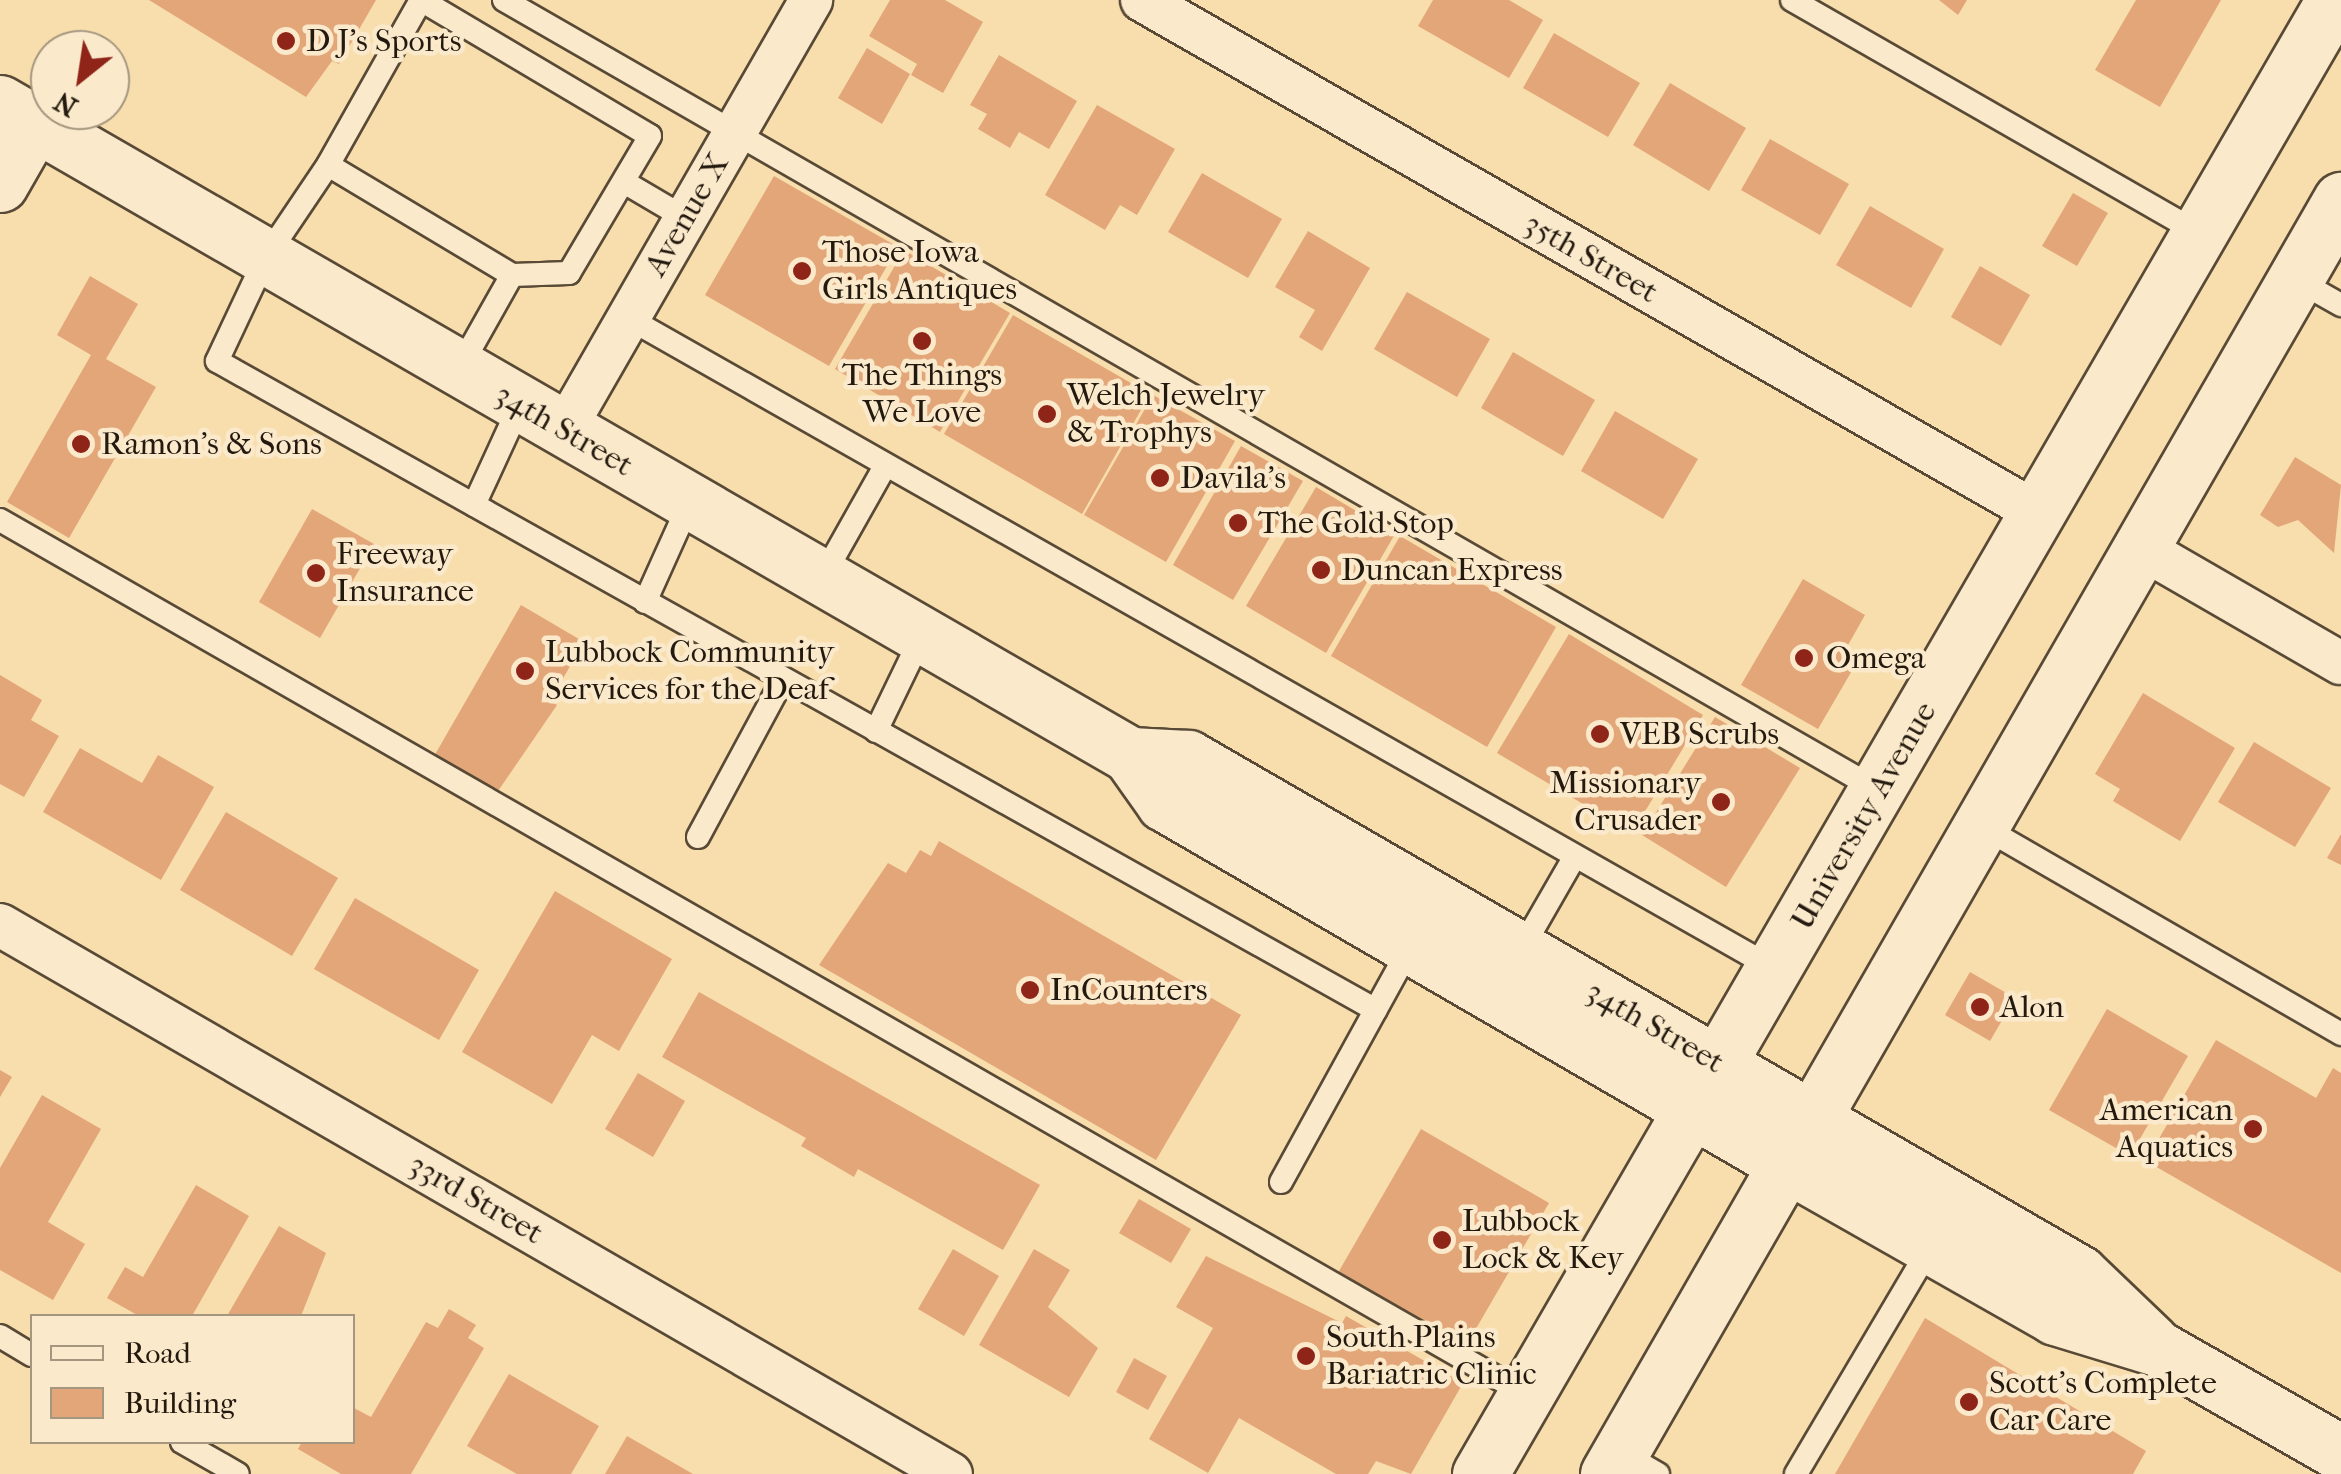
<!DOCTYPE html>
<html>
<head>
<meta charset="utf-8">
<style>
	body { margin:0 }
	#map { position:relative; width:2341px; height:1474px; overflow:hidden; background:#f8ddad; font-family:"IM FELL French Canon",serif }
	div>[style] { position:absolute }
	.building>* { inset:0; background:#e3a679 }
	.roads { filter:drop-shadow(2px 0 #584a36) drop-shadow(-2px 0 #584a36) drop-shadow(0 2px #584a36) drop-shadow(0 -2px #584a36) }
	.lane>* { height:22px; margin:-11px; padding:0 11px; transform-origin:11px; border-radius:11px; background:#fae9ca }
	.street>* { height:42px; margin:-21px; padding:0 21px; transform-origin:21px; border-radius:21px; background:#fae9ca }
	.secondary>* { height:55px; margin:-27.5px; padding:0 27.5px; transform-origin:27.5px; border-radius:27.5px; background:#fae9ca }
	.dots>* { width:28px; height:28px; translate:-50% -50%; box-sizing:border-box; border:5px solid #fae9ca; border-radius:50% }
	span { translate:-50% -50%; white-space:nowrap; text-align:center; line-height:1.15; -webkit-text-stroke:9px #fae9ca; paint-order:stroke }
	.poi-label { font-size:32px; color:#23190f }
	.left { translate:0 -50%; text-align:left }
	.right { translate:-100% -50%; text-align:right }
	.street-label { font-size:32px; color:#23190f }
	.legend { position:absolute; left:30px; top:1314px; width:325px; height:130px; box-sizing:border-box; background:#fae9ca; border:2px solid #a4967f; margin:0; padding:12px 18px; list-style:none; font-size:30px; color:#23190f }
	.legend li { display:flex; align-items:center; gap:20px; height:50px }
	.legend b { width:50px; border:2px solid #a4967f }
	.north { position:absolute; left:30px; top:30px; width:100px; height:100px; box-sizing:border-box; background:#fae9ca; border:2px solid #a4967f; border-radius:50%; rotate:210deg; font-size:28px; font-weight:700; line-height:40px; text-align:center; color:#23190f }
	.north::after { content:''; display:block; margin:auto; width:35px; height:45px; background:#8f2418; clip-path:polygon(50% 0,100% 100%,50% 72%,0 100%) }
</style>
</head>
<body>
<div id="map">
	<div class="building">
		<i style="clip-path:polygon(149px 0,376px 0,339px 64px,332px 61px,306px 97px)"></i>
		<i style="clip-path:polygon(890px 0,945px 0,983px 22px,943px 93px,911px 75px,917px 64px,869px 36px)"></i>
		<i style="clip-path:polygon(1433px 0,1509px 0,1543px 20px,1509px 78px,1418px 26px)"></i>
		<i style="clip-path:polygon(1939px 0,1967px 0,1958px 15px)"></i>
		<i style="clip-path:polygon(2136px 0,2221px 0,2160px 107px,2095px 70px)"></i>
		<i style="clip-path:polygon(1554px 33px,1640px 83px,1608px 137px,1523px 88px)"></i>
		<i style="clip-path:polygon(867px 48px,910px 74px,882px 124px,838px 98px)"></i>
		<i style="clip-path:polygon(999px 55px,1077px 101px,1049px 149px,1019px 132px,1010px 148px,978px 129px,987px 114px,970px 105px)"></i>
		<i style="clip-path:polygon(1670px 83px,1746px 128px,1709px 191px,1633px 145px)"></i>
		<i style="clip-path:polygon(1097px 105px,1175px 149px,1137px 215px,1120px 205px,1105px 230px,1045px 195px)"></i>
		<i style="clip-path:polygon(1770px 139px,1849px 184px,1820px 235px,1741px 190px)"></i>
		<i style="clip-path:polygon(1202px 173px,1282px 219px,1248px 278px,1168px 232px)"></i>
		<i style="clip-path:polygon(774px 176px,898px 247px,829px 366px,705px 295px)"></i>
		<i style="clip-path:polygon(2073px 193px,2108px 213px,2077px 266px,2042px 246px)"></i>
		<i style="clip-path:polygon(1870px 206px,1944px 249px,1911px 308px,1836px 265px)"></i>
		<i style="clip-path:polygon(1308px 231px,1370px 268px,1322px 351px,1299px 337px,1315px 310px,1275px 287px)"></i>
		<i style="clip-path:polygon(904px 250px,1010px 313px,940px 432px,835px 369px)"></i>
		<i style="clip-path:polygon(1980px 266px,2030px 295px,2001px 346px,1951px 317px)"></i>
		<i style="clip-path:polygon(90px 276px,138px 304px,106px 359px,156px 387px,69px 538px,7px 502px,91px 355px,57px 335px)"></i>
		<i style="clip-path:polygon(1407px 292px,1490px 339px,1457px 397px,1374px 349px)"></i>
		<i style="clip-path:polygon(1013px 315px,1150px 394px,1082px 514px,944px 434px)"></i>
		<i style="clip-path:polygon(1513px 352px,1595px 400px,1563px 456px,1481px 408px)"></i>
		<i style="clip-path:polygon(1153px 395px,1235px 441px,1166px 562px,1084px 515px)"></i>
		<i style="clip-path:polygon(1615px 411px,1698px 459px,1663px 519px,1581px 471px)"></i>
		<i style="clip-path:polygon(1241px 446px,1303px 481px,1233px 600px,1173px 565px)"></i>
		<i style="clip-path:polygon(2295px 457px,2341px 485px,2334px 553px,2298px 520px,2278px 527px,2260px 515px)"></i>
		<i style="clip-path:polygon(1316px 487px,1395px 534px,1326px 653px,1246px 606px)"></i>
		<i style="clip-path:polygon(312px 509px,374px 544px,320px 638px,259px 602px)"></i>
		<i style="clip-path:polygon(1400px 536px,1556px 627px,1487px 747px,1331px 656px)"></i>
		<i style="clip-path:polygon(1803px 579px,1865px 615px,1843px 654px,1857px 662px,1818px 729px,1741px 685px)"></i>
		<i style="clip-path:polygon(521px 605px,584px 642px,550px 701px,557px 705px,496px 794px,433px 758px)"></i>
		<i style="clip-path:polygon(1569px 634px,1703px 715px,1632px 833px,1497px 753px)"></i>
		<i style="clip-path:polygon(0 675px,42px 700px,31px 720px,59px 736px,24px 797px,0 784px)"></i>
		<i style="clip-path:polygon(2143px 693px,2235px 748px,2180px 841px,2113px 801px,2120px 789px,2095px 774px)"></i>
		<i style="clip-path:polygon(1715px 717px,1800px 768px,1726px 887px,1642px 835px)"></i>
		<i style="clip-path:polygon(2254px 742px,2331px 788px,2295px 847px,2218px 802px)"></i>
		<i style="clip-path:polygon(80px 748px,142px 783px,158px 755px,214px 787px,161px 880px,43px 812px)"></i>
		<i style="clip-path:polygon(226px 812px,338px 878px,292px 956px,180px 890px)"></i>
		<i style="clip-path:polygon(2341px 834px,2341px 865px,2327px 858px)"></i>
		<i style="clip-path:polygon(939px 841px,1241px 1015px,1156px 1160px,819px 965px,888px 863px,906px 873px,920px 850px,931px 856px)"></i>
		<i style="clip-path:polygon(555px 891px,672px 959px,619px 1051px,592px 1035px,552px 1104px,462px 1052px)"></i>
		<i style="clip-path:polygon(355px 898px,479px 970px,439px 1040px,314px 969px)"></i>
		<i style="clip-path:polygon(1970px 972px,2015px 998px,1990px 1041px,1945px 1015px)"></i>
		<i style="clip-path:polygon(699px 992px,1040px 1185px,1003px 1250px,858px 1169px,854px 1177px,801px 1146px,806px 1138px,662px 1057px)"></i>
		<i style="clip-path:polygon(2107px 1009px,2188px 1056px,2130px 1156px,2049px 1110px)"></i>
		<i style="clip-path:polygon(2216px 1040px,2316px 1098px,2333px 1068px,2341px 1073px,2341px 1273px,2146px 1161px)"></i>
		<i style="clip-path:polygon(0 1070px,12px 1077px,0 1097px)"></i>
		<i style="clip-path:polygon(638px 1073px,685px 1101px,653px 1157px,605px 1129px)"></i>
		<i style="clip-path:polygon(42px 1095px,101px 1129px,48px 1222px,85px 1244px,53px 1300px,0 1270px,0 1168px)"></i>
		<i style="clip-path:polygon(1421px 1129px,1549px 1203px,1463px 1351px,1335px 1278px)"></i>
		<i style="clip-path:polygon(196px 1185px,249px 1216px,192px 1316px,139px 1316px,107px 1298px,125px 1267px,143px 1277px)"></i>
		<i style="clip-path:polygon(1139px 1199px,1191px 1229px,1171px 1263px,1119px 1233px)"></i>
		<i style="clip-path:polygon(279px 1226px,326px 1253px,301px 1316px,227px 1316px)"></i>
		<i style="clip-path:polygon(953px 1249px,999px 1276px,964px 1336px,918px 1309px)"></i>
		<i style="clip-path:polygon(1034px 1249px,1070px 1270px,1048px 1307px,1098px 1348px,1069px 1397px,979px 1345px)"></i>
		<i style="clip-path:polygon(1206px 1256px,1342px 1323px,1346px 1316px,1463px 1383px,1411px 1474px,1376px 1461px,1368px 1474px,1336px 1474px,1239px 1418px,1208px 1473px,1149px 1439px,1213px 1328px,1176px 1307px)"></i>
		<i style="clip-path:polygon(449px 1309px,476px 1325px,468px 1338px,484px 1348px,411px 1474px,341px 1474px,298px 1449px,302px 1442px,352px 1442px,352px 1407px,371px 1417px,426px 1322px,438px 1328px)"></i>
		<i style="clip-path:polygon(1925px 1318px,2146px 1451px,2133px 1474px,1835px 1474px)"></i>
		<i style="clip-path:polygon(1134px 1358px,1167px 1376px,1148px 1410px,1116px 1392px)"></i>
		<i style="clip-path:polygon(509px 1374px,599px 1426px,571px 1474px,517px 1474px,467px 1446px)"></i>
		<i style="clip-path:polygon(627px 1436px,693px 1474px,605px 1474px)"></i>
	</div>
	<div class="roads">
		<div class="lane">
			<i style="left:504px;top:0;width:1585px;rotate:29.9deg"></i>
			<i style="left:1792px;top:0;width:471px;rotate:29.8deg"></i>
			<i style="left:328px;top:165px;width:111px;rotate:124deg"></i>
			<i style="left:266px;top:257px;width:115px;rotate:115.2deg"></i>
			<i style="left:217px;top:361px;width:1328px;rotate:29.25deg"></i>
			<i style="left:624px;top:182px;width:71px;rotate:30.5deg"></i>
			<i style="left:2295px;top:279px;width:53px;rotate:29.5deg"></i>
			<i style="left:628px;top:318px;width:1319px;rotate:29.58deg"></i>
			<i style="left:459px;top:369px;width:108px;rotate:-60.6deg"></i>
			<i style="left:512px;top:275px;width:214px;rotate:-149.1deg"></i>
			<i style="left:328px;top:165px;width:189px;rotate:-60.6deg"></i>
			<i style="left:421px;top:0;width:266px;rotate:30.7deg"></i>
			<i style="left:650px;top:136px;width:159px;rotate:120.6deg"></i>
			<i style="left:569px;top:273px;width:57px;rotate:178deg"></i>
			<i style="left:474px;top:505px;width:110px;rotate:-65.3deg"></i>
			<i style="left:0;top:520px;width:1760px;rotate:29.81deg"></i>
			<i style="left:822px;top:578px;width:129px;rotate:-60.6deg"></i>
			<i style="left:645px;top:602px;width:110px;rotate:-65.8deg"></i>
			<i style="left:876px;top:731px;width:106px;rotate:-64.2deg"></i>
			<i style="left:1981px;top:826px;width:416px;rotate:30deg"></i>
			<i style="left:698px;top:837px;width:179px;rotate:-61.7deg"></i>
			<i style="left:1521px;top:950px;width:108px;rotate:-60.1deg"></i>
			<i style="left:1281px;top:1182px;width:269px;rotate:-61.2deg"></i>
			<i style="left:0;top:1336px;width:37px;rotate:31deg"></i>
			<i style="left:182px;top:1442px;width:64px;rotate:29.7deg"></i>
			<i style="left:1620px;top:1452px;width:44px;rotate:30.1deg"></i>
			<i style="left:1796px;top:1474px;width:265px;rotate:-59.4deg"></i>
		</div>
		<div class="street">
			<i style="left:1142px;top:0;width:1036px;rotate:29.81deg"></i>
			<i style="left:564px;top:430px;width:496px;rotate:-60.1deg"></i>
			<i style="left:2138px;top:546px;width:234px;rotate:30deg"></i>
			<i style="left:0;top:925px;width:1098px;rotate:30deg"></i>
		</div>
		<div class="secondary">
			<i style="left:0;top:103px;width:1305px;rotate:29.98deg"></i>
			<i style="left:1130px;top:755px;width:59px;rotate:54.7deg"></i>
			<i style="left:1164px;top:803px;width:719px;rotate:30.13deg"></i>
			<i style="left:1786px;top:1164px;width:309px;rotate:29.6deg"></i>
			<i style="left:2055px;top:1317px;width:107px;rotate:16.9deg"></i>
			<i style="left:2157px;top:1348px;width:212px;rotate:29.7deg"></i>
			<i style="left:0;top:184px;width:70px;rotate:-60.2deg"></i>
			<i style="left:1130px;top:755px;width:58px;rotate:3deg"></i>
			<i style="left:1188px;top:758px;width:1029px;rotate:30.03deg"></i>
			<i style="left:2079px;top:1273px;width:100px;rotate:43.8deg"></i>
			<i style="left:1480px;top:1474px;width:1704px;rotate:-59.91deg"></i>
			<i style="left:1608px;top:1474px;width:1470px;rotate:-60.09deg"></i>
		</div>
	</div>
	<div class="dots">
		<i style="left:286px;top:41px;background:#8f2418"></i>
		<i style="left:802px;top:271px;background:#8f2418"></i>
		<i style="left:922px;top:341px;background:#8f2418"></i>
		<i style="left:1047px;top:414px;background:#8f2418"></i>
		<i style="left:81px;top:444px;background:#8f2418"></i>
		<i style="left:1160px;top:478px;background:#8f2418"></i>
		<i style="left:1238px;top:523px;background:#8f2418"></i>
		<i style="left:1321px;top:570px;background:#8f2418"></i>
		<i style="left:316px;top:573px;background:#8f2418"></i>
		<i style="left:1804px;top:658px;background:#8f2418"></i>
		<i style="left:525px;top:671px;background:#8f2418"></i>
		<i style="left:1600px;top:734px;background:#8f2418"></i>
		<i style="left:1721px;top:802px;background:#8f2418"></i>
		<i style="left:1030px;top:990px;background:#8f2418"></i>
		<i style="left:1980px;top:1007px;background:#8f2418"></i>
		<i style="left:2253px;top:1129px;background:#8f2418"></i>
		<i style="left:1442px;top:1240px;background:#8f2418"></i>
		<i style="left:1306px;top:1356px;background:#8f2418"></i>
		<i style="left:1969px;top:1402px;background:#8f2418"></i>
	</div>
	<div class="poi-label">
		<span class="left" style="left:306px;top:41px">D J's Sports</span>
		<span class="left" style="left:822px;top:271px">Those Iowa<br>Girls Antiques</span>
		<span style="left:922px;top:394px">The Things<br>We Love</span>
		<span class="left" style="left:1067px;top:414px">Welch Jewelry<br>&amp; Trophys</span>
		<span class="left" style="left:101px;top:444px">Ramon's &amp; Sons</span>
		<span class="left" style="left:1180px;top:478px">Davila's</span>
		<span class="left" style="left:1258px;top:523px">The Gold Stop</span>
		<span class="left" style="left:336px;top:573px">Freeway<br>Insurance</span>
		<span class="left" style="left:1341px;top:570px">Duncan Express</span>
		<span class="left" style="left:545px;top:671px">Lubbock Community<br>Services for the Deaf</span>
		<span class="left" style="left:1826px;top:658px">Omega</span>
		<span class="left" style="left:1620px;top:734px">VEB Scrubs</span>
		<span class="right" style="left:1701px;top:802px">Missionary<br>Crusader</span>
		<span class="left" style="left:1050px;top:990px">InCounters</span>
		<span class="left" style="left:2000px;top:1007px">Alon</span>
		<span class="right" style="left:2233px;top:1129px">American<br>Aquatics</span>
		<span class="left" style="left:1462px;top:1240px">Lubbock<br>Lock &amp; Key</span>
		<span class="left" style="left:1326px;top:1356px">South Plains<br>Bariatric Clinic</span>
		<span class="left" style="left:1989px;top:1402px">Scott's Complete<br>Car Care</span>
	</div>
	<div class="street-label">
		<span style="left:687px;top:215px;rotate:-60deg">Avenue X</span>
		<span style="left:1591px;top:258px;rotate:30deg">35th Street</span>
		<span style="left:564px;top:430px;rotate:30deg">34th Street</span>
		<span style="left:1864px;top:816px;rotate:-60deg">University Avenue</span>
		<span style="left:1655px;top:1027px;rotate:30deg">34th Street</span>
		<span style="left:476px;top:1199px;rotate:30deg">33rd Street</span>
	</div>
	<ul class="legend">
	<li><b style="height:12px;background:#fae9ca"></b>Road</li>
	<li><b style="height:28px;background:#e3a679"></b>Building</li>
	</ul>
	<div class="north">N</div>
</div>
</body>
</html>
